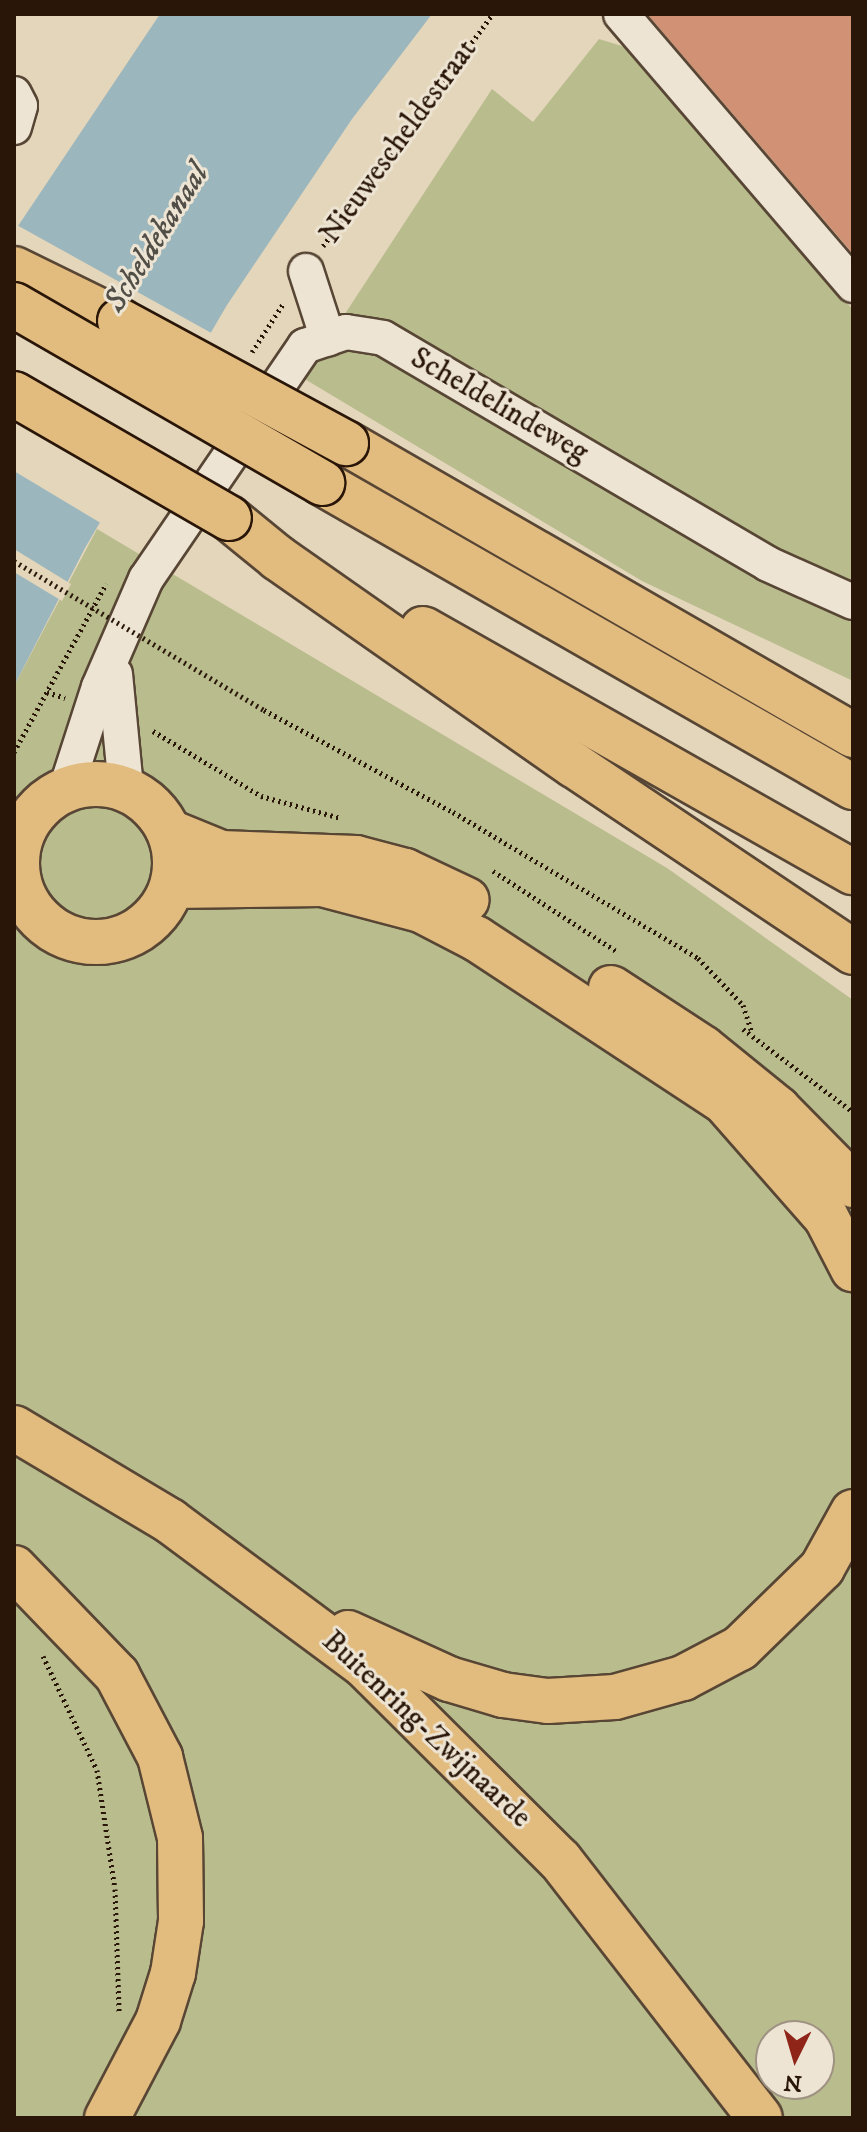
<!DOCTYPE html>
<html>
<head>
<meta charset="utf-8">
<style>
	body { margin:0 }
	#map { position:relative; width:867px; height:2132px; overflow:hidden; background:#e4d6bb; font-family:"IM FELL DW Pica",serif }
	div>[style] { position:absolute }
	.green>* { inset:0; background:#b9bc8d }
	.water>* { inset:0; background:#9bb6bc }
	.pier>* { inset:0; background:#e4d6bb }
	.building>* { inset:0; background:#d19175 }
	.path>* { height:5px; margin-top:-2.5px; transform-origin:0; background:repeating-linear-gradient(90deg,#291608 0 2px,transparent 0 6px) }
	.roads { filter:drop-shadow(2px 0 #584635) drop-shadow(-2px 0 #584635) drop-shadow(0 2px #584635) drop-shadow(0 -2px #584635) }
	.minor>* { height:34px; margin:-17px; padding:0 17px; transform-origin:17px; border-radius:17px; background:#ede4d3 }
	.major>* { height:44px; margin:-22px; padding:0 22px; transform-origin:22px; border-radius:22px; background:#e2bb7e }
	.major>.ring { margin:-22px; padding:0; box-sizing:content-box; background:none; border:44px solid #e2bb7e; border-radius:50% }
	.highway>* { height:44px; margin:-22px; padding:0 22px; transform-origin:22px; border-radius:22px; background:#e2bb7e }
	.path-bridge>* { height:5px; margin-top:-2.5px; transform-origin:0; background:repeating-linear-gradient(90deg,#291608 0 2px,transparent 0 6px) }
	.bridges { filter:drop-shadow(2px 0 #291608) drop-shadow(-2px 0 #291608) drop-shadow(0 2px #291608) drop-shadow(0 -2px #291608) }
	.highway-bridge>* { height:44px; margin:-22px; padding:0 22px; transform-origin:22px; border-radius:22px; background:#e2bb7e }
	span { translate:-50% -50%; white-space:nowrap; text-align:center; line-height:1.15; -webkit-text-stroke:6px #ede4d3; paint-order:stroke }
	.street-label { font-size:30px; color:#291608 }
	.water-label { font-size:32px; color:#514e47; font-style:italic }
	.frame { position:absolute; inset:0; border:16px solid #291608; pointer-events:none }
	.north { position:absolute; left:755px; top:2020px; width:80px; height:80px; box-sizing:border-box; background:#ede4d3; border:2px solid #9f9282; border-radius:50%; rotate:185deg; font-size:22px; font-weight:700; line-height:32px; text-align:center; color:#291608 }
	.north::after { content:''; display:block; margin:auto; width:28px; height:36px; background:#8f2418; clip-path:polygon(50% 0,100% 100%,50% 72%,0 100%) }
</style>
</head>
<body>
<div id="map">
	<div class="green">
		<i style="clip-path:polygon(599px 39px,638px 51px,853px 310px,853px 681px,642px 581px,303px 378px,492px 89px,533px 122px)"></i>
		<i style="clip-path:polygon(evenodd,97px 529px,667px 868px,853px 1000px,853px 2118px,14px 2118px,14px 686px,97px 529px,771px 2036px,819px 2036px,819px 2084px,771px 2084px,771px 2036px)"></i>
	</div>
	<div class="water">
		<i style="clip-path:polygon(160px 14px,432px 14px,352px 119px,227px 305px,85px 548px,14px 686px,14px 232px)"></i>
	</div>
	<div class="pier">
		<i style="clip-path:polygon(15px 224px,215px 335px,104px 525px,14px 471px)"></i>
		<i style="clip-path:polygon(14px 549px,71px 584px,62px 601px,14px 572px)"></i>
	</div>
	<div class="building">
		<i style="clip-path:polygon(647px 14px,853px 14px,853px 254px)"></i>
	</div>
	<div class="path">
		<i style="left:323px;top:246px;width:288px;rotate:-53.8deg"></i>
		<i style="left:252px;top:352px;width:57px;rotate:-57.1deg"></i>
		<i style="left:47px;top:692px;width:19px;rotate:18deg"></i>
		<i style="left:264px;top:710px;width:215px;rotate:28.4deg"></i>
		<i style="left:453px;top:812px;width:285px;rotate:30.8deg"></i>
		<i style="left:698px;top:958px;width:65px;rotate:46.2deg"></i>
		<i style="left:743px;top:1005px;width:29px;rotate:72deg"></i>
		<i style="left:153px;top:731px;width:126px;rotate:31deg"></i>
		<i style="left:261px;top:796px;width:83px;rotate:15.4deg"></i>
		<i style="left:14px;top:752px;width:192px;rotate:-61.3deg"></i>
		<i style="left:493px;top:871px;width:147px;rotate:33deg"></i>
		<i style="left:743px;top:1029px;width:138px;rotate:37deg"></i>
		<i style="left:43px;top:1656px;width:126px;rotate:64.7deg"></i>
		<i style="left:97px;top:1770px;width:120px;rotate:81.4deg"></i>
		<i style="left:115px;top:1889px;width:123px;rotate:88.1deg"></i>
	</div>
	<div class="roads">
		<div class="minor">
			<i style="left:621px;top:14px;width:357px;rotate:49.4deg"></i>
			<i style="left:14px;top:94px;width:13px;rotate:63deg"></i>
			<i style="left:20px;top:106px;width:22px;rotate:106deg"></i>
			<i style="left:306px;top:271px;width:71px;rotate:72.1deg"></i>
			<i style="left:115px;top:674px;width:116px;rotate:84.5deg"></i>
			<i style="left:66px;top:789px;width:107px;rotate:-72.1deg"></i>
			<i style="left:99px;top:687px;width:118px;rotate:-66.5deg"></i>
			<i style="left:146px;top:579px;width:282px;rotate:-55.7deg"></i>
			<i style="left:305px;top:346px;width:43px;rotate:-18.9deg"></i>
			<i style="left:346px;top:332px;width:37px;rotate:9deg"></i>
			<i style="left:383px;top:338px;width:446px;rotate:30.4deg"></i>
			<i style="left:768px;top:564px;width:93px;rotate:24.1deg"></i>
		</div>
		<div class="major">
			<i class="ring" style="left:17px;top:784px;width:114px;height:114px"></i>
			<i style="left:14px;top:1568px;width:149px;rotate:46.1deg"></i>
			<i style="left:117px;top:1675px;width:93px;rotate:62.3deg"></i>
			<i style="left:160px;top:1757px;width:83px;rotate:76.1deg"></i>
			<i style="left:180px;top:1838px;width:83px;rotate:89.3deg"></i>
			<i style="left:181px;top:1921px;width:53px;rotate:98.7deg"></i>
			<i style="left:173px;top:1973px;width:50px;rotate:107.4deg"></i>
			<i style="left:158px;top:2021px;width:110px;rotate:117.7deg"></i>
		</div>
		<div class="highway">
			<i style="left:14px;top:269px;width:118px;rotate:26.1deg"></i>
			<i style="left:346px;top:443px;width:585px;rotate:29.94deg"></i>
			<i style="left:322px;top:483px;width:612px;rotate:29.79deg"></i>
			<i style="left:229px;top:518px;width:63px;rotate:39.2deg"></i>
			<i style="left:278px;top:558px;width:361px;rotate:35deg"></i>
			<i style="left:574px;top:765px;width:336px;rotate:33.8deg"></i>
			<i style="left:423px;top:629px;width:494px;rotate:29.5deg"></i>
			<i style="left:170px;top:832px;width:55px;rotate:22.4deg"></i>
			<i style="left:221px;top:853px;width:135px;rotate:2.1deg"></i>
			<i style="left:356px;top:858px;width:51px;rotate:14.9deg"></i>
			<i style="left:405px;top:871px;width:68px;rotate:25.1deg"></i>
			<i style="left:173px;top:886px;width:149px;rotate:-0.8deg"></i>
			<i style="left:322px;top:884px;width:102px;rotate:14.7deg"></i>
			<i style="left:421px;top:910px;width:63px;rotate:27.4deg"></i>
			<i style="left:477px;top:939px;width:295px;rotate:33.3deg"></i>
			<i style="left:724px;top:1101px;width:154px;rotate:48.7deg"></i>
			<i style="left:826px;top:1217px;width:59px;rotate:62.6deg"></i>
			<i style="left:611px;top:988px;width:110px;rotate:33.1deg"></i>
			<i style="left:703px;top:1048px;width:97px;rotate:39.1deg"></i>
			<i style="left:778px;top:1109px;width:107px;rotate:45.4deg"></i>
			<i style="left:14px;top:1428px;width:182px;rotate:30.8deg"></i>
			<i style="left:170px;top:1521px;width:242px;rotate:36.6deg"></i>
			<i style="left:364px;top:1665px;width:276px;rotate:44.9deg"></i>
			<i style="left:560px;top:1860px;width:326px;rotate:52.2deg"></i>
			<i style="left:348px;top:1633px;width:111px;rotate:24.5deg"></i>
			<i style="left:449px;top:1679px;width:56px;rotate:16.5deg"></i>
			<i style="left:503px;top:1695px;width:45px;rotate:7.6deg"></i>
			<i style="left:548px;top:1701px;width:67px;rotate:-3.4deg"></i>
			<i style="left:615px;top:1697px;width:71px;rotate:-15.6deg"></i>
			<i style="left:683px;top:1678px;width:64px;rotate:-27.8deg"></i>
			<i style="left:740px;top:1648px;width:115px;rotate:-44.3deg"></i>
			<i style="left:822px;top:1568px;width:64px;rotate:-61deg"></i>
		</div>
	</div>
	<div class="path-bridge">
		<i style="left:14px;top:561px;width:291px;rotate:30.8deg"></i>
	</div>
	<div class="bridges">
		<div class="highway-bridge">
			<i style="left:14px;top:305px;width:356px;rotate:30deg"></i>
			<i style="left:120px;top:321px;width:257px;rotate:28.4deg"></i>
			<i style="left:14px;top:394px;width:248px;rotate:30deg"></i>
		</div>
	</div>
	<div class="street-label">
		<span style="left:399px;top:142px;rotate:-54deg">Nieuwescheldestraat</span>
		<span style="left:499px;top:406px;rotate:30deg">Scheldelindeweg</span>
		<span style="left:426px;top:1730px;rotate:43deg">Buitenring-Zwijnaarde</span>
	</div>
	<div class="water-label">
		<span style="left:157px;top:238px;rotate:-58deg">Scheldekanaal</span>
	</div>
	<div class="frame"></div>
	<div class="north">N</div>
</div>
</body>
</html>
